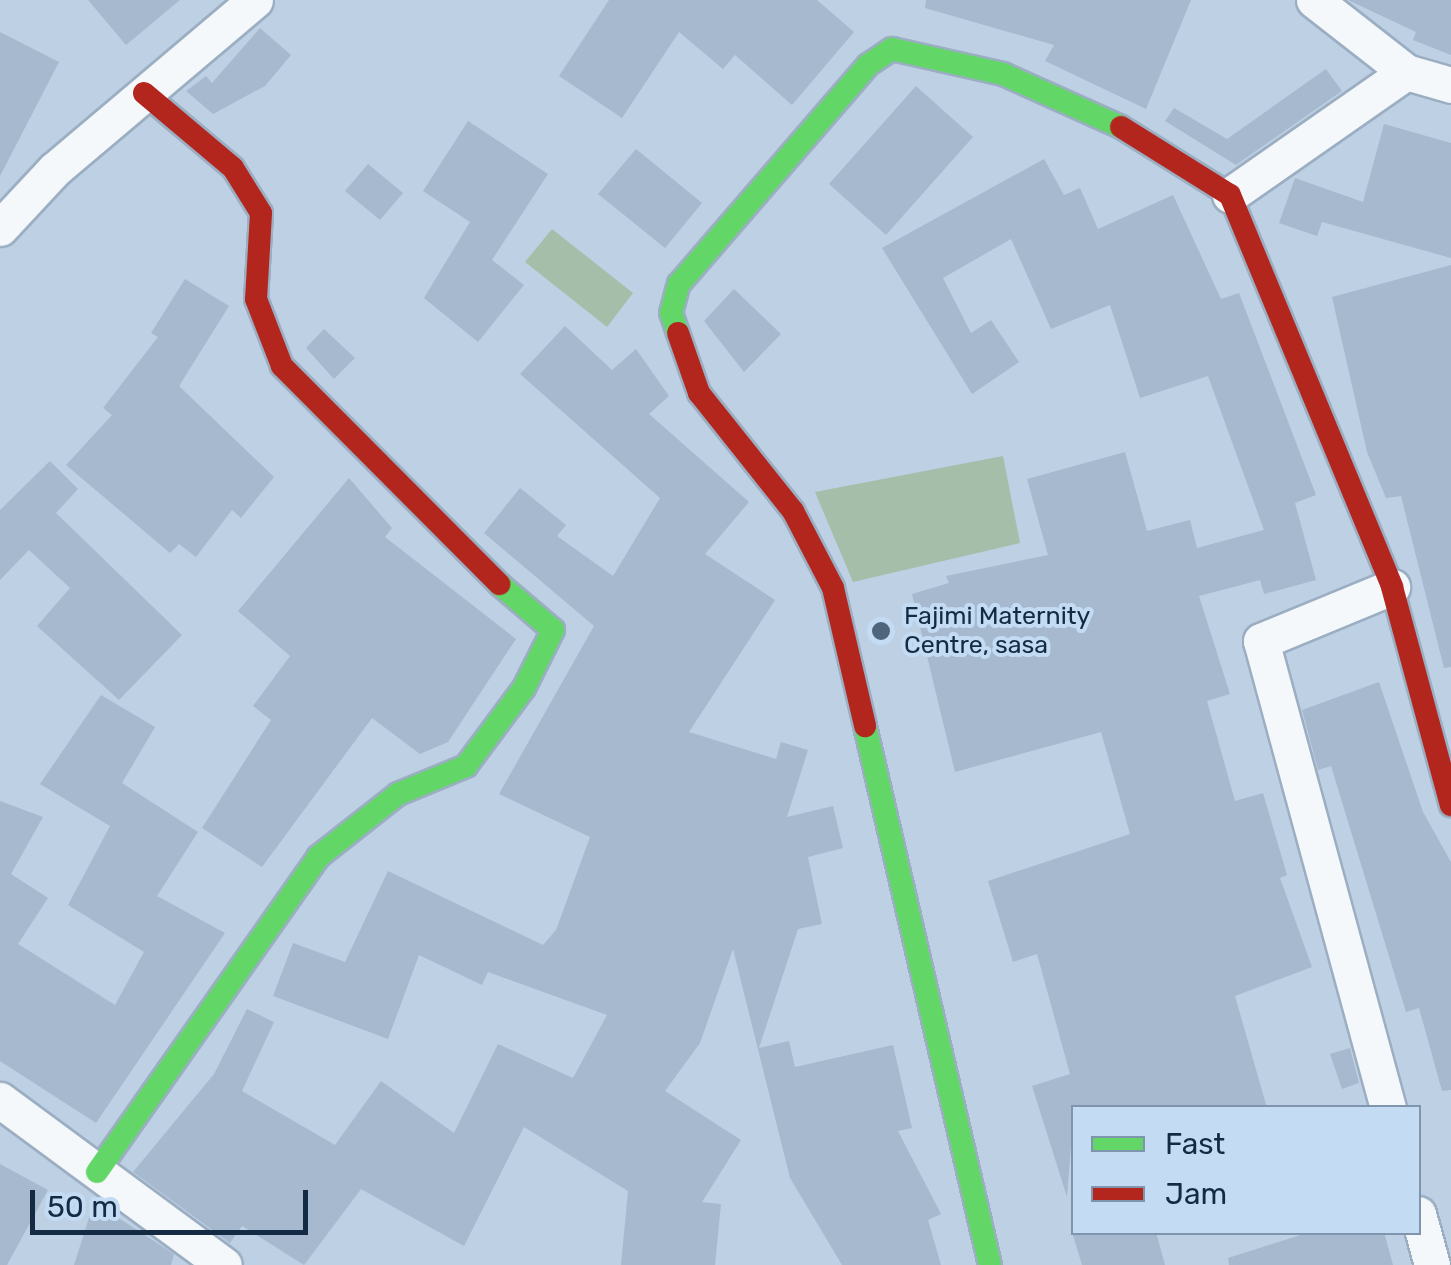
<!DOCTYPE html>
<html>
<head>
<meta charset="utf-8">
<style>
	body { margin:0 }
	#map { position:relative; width:1451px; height:1265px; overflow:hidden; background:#bdd0e4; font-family:Rubik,sans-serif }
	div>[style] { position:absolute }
	.green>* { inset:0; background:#a5beaa }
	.building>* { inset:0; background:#a6b9ce }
	.roads { filter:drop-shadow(2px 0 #9baec2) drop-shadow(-2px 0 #9baec2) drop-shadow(0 2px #9baec2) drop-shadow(0 -2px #9baec2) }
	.street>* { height:35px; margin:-17.5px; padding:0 17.5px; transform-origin:17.5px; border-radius:17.5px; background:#f5f8fb }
	.fast>* { height:22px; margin:-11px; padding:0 11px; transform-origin:11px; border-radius:11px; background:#63d668 }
	.jam>* { height:22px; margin:-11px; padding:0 11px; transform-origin:11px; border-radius:11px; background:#b3261e }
	.dots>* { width:28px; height:28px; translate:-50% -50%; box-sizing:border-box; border:5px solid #c4dbf4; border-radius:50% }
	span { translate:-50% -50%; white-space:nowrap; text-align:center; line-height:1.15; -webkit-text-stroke:8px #c4dbf4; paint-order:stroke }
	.poi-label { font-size:25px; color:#142b43 }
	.left { translate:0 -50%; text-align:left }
	.legend { position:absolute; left:1071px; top:1105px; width:350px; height:130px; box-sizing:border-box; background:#c4dbf4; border:2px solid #7e95ad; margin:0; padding:12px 18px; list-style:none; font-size:30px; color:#142b43 }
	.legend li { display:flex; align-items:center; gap:20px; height:50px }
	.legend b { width:50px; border:2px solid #7e95ad }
	.scale { position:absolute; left:30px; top:1190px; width:278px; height:45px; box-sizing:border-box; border:5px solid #142b43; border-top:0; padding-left:12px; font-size:30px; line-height:35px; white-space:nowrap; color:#142b43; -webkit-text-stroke:8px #c4dbf4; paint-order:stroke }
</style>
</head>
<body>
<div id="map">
	<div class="green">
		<i style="clip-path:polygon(552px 229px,633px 293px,607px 327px,525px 262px)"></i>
		<i style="clip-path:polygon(1003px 456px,1020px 543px,853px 582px,815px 492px)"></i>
	</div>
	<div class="building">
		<i style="clip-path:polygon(88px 0,180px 0,126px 45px)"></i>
		<i style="clip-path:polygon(609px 0,817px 0,854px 32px,792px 105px,735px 55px,723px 69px,679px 32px,622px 118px,559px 76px)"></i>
		<i style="clip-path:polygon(926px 0,1191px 0,1146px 109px,1045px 61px,1054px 45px,925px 8px)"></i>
		<i style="clip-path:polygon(1348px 0,1451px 0,1451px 55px,1413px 40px,1416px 32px)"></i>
		<i style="clip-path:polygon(260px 28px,291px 55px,265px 86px,213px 114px,186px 91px,206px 76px,212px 83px)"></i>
		<i style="clip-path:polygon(0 32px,59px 62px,0 176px)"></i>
		<i style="clip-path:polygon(1326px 69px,1342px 91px,1236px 165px,1165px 121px,1174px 108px,1227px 139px)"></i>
		<i style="clip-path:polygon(916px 86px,973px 137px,886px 235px,829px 184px)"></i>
		<i style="clip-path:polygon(468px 121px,548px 174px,492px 260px,524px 285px,478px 342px,424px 298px,470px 222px,423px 191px)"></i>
		<i style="clip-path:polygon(1384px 124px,1451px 143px,1451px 258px,1322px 222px,1317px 236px,1279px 223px,1295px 178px,1363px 202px)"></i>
		<i style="clip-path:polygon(636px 149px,702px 203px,665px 248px,598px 194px)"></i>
		<i style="clip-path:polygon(1044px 159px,1064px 195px,1080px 188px,1098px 229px,1173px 195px,1221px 299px,1239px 293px,1316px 495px,1295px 503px,1316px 580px,1264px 594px,1260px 580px,1199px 596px,1230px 694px,1207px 701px,1235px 801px,1263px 793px,1287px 875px,1280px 878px,1312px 967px,1235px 996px,1267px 1108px,1074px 1108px,1067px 1197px,1032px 1086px,1070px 1074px,1037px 954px,1013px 962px,988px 881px,1130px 834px,1101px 732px,955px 772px,912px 594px,949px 583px,946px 576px,1048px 555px,1027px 479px,1125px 452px,1147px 531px,1190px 520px,1197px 548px,1264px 530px,1208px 376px,1140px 398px,1110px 305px,1051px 329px,1011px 239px,943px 278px,971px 333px,991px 320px,1019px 362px,972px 394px,882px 248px)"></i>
		<i style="clip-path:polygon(368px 164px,403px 193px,380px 220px,345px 191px)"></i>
		<i style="clip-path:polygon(1451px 265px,1451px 667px,1444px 668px,1401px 496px,1386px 498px,1367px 452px,1332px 297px)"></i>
		<i style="clip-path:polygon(185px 279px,229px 306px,179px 386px,274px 477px,241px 518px,232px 510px,196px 557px,179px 544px,170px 553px,66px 465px,112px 415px,103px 408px,158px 337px,151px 333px)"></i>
		<i style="clip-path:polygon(734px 289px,781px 334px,744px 372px,704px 321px)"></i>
		<i style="clip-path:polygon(565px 326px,612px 370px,636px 349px,669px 396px,649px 414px,749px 502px,705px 554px,775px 600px,689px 732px,776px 759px,781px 742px,808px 750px,787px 817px,833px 806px,843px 848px,808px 857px,822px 924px,798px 929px,759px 1048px,789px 1041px,795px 1067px,893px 1045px,912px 1128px,898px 1131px,941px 1214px,928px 1220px,941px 1265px,842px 1265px,790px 1178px,733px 949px,700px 1043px,665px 1091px,741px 1140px,702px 1202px,721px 1204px,715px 1265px,621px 1265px,628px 1191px,524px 1127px,464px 1246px,361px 1189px,304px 1265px,242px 1226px,230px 1243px,133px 1172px,214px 1074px,247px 1009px,274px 1022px,242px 1091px,335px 1145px,381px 1081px,454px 1133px,498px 1044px,573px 1078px,607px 1015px,488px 972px,482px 985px,419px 955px,388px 1039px,273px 996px,293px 943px,345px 962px,388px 871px,543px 945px,556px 930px,590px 837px,499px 794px,594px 626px,484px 533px,520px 488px,566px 525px,557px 536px,613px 576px,660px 498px,520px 374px)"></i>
		<i style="clip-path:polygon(324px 329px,355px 358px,334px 379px,306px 348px)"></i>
		<i style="clip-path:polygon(50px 461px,78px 489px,56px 513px,182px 635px,119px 700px,37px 626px,70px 588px,29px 550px,0 580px,0 510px)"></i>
		<i style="clip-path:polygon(349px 478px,392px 528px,385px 537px,516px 639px,448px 742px,420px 754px,372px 718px,262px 867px,202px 828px,271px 720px,253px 706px,290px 656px,238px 611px)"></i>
		<i style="clip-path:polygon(1379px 682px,1423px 812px,1451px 862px,1451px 1090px,1442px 1091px,1419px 1008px,1406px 1012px,1331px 766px,1318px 770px,1302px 710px)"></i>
		<i style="clip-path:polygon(101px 695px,155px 727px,122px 783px,198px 832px,157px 896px,225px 933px,96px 1123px,0 1061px,0 801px,43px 817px,11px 874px,48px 898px,18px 944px,115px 1005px,144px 952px,68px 905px,110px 826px,40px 784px)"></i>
		<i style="clip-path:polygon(1350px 1048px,1359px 1083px,1342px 1089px,1330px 1054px)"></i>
		<i style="clip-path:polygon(0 1164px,48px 1190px,7px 1265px,0 1265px)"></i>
		<i style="clip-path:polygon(94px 1202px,174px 1254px,171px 1265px,74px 1265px)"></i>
		<i style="clip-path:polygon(1072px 1232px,1156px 1232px,1165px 1265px,1082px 1265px)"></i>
		<i style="clip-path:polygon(1310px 1232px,1384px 1232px,1393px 1265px,1229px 1265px,1228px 1258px)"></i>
	</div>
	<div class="roads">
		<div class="street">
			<i style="left:1314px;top:0;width:117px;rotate:38deg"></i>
			<i style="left:1406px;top:72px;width:47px;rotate:16.1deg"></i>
			<i style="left:1230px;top:195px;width:215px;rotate:-34.9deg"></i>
			<i style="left:0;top:228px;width:79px;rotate:-47deg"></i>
			<i style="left:54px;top:170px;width:263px;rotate:-40.2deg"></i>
			<i style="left:0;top:1100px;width:278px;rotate:36.4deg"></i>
			<i style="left:1388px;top:1108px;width:484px;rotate:-105.2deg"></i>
			<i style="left:1261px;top:641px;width:142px;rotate:-22.4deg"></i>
			<i style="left:1418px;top:1214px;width:53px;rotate:74.6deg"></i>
		</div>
		<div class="fast">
			<i style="left:678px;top:333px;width:21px;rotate:-109deg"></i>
			<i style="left:671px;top:313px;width:30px;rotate:-75deg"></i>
			<i style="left:679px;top:284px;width:289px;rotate:-49.2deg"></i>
			<i style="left:868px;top:65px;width:29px;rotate:-34deg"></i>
			<i style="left:892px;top:49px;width:114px;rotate:12.7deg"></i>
			<i style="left:1003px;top:74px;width:129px;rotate:24.2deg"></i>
			<i style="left:865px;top:726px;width:553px;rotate:76.94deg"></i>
			<i style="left:97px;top:1172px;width:385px;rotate:-54.9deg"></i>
			<i style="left:318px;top:857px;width:102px;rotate:-38.2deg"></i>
			<i style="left:398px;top:794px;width:74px;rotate:-22.4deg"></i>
			<i style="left:466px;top:766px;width:97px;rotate:-53.4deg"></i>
			<i style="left:524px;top:688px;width:65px;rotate:-63.4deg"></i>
			<i style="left:553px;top:630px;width:71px;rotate:-139.6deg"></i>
		</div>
		<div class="jam">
			<i style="left:144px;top:93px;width:116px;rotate:40.1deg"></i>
			<i style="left:233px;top:168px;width:53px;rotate:58.1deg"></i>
			<i style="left:261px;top:213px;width:86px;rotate:93.3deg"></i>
			<i style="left:256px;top:299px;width:72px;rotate:68.8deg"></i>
			<i style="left:282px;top:366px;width:308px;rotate:45.1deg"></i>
			<i style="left:1121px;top:127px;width:128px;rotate:32deg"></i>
			<i style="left:1230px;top:195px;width:424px;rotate:67.5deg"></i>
			<i style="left:1392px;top:587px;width:226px;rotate:74.9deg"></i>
			<i style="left:678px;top:333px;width:64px;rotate:70.7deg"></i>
			<i style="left:699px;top:393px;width:151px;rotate:51.5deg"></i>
			<i style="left:793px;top:511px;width:87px;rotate:62.5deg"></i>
			<i style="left:833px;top:588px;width:142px;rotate:76.9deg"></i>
		</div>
	</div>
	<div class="dots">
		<i style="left:881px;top:631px;background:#4f657b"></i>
	</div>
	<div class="poi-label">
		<span class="left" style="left:904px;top:631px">Fajimi Maternity<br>Centre, sasa</span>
	</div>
	<ul class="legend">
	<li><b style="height:12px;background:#63d668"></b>Fast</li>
	<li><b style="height:12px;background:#b3261e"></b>Jam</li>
	</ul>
	<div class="scale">50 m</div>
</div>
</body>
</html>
